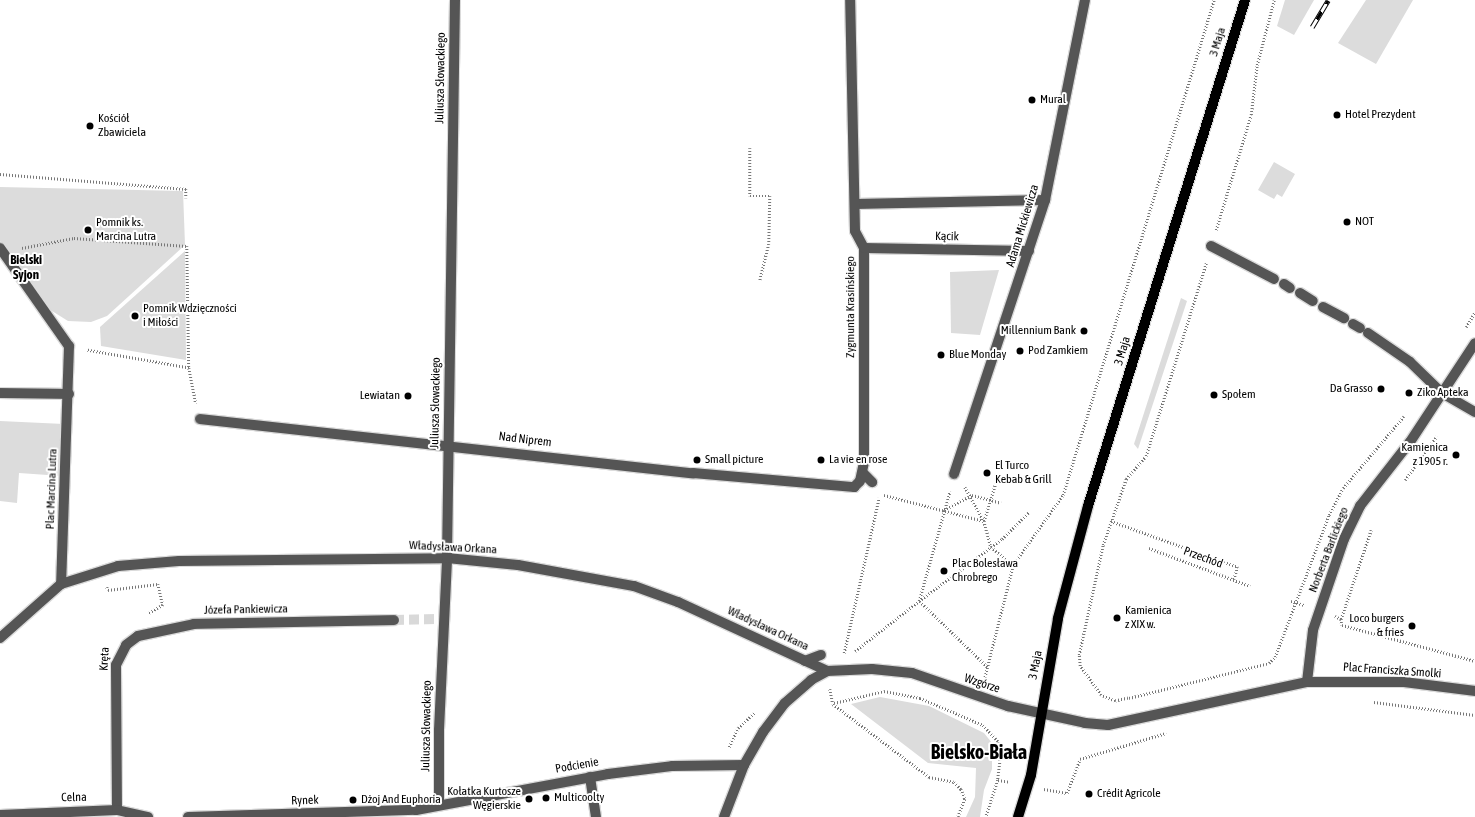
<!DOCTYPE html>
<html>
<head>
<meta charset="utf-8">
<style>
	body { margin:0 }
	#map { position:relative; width:1475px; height:817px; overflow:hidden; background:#fff; font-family:"Asap Condensed",sans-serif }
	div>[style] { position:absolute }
	.green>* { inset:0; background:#dcdcdc }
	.minor-tunnel>* { height:10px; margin-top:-5px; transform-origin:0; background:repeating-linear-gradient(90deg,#d9d9d9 0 10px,transparent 0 15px) }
	.path>* { height:2.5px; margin-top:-1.25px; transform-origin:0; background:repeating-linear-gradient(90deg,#777 0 1px,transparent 0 3px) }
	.roads { filter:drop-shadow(1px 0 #dbdbdb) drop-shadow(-1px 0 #dbdbdb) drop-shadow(0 1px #dbdbdb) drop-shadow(0 -1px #dbdbdb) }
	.minor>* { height:10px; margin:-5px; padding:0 5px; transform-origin:5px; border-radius:5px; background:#555 }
	.major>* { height:10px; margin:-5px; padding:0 5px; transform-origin:5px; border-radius:5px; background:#000 }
	.rail>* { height:4.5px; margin-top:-2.25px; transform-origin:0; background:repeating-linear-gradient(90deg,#fff 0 9px,#000 0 18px); box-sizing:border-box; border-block:1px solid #000 }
	.dots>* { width:11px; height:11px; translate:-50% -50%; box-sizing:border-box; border:2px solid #fff; border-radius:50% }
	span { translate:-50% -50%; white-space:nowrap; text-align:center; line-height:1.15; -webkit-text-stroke:4px #fff; paint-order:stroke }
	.street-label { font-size:12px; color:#000 }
	.poi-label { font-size:12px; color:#000 }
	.left { translate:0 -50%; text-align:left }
	.right { translate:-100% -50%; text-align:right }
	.neighbourhood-label { font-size:13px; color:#000; font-weight:700 }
	.town-label { font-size:20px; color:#000; font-weight:700 }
</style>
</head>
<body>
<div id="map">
	<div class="green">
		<i style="clip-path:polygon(1285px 0,1314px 0,1294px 35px,1277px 26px)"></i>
		<i style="clip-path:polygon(1366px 0,1413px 0,1376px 64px,1338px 43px)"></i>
		<i style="clip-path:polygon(1274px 162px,1295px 174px,1282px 197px,1277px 194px,1274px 199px,1258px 190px)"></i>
		<i style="clip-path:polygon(0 187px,183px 191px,185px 245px,107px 316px,91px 322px,68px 321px,44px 306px,0 241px)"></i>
		<i style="clip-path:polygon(185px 251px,186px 360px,101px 346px,100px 327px)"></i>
		<i style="clip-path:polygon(999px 270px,980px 335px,951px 333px,950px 272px)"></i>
		<i style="clip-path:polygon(1181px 298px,1187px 301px,1138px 449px,1134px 444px)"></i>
		<i style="clip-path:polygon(0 421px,64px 424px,62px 476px,19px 473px,17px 503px,0 501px)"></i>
		<i style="clip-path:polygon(880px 697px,929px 706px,984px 733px,992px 743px,992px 769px,984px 790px,980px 817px,966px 817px,975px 797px,976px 768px,928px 763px,851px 704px)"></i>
	</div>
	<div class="minor-tunnel">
		<i style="left:394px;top:620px;width:42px;rotate:-1.4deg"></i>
	</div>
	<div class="path">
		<i style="left:750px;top:148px;width:48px;rotate:90deg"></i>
		<i style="left:750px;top:196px;width:20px"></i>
		<i style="left:770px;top:196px;width:48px;rotate:91.2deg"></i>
		<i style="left:769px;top:244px;width:37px;rotate:104deg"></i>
		<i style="left:0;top:174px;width:187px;rotate:4.6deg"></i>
		<i style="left:186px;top:189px;width:9px;rotate:90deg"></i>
		<i style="left:1216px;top:230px;width:120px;rotate:-73.1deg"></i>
		<i style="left:1251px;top:115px;width:50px;rotate:-83.2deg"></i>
		<i style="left:1257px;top:65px;width:67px;rotate:-75.3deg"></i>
		<i style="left:22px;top:248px;width:53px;rotate:-10.9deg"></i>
		<i style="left:74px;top:238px;width:113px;rotate:4deg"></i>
		<i style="left:187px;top:246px;width:122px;rotate:89.1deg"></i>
		<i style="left:189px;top:368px;width:104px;rotate:-170deg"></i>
		<i style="left:1466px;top:327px;width:17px;rotate:-59deg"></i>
		<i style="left:189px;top:368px;width:36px;rotate:79deg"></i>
		<i style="left:1405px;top:480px;width:54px;rotate:-54deg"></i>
		<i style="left:965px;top:487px;width:39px;rotate:61deg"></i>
		<i style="left:984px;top:521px;width:27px;rotate:75deg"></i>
		<i style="left:991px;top:547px;width:28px;rotate:39deg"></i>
		<i style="left:884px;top:495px;width:103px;rotate:14.6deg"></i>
		<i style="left:984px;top:521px;width:39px;rotate:-73deg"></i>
		<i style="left:944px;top:510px;width:32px;rotate:-28deg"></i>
		<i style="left:972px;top:495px;width:30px;rotate:15deg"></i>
		<i style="left:1111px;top:521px;width:135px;rotate:19.9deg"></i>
		<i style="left:1238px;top:567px;width:13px;rotate:108deg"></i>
		<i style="left:1149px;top:548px;width:108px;rotate:20.6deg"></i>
		<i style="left:107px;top:587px;width:3px;rotate:72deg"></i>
		<i style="left:108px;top:590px;width:50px;rotate:-6.8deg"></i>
		<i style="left:158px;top:584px;width:22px;rotate:77deg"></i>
		<i style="left:163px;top:605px;width:17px;rotate:149deg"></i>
		<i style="left:1291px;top:601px;width:14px;rotate:17deg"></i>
		<i style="left:1335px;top:616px;width:7px;rotate:27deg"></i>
		<i style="left:1341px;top:619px;width:6px;rotate:81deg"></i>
		<i style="left:1342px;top:625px;width:138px;rotate:15.1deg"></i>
		<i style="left:1341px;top:619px;width:94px;rotate:-71.4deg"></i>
		<i style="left:855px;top:651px;width:81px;rotate:-38deg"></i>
		<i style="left:919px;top:601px;width:114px;rotate:-74.3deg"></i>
		<i style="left:844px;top:653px;width:159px;rotate:-77.3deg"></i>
		<i style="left:987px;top:667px;width:95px;rotate:-135.9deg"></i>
		<i style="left:919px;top:601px;width:104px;rotate:-36.8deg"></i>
		<i style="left:1002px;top:539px;width:38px;rotate:-45deg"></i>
		<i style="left:984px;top:680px;width:119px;rotate:-75.8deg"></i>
		<i style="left:1013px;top:565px;width:86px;rotate:-54.5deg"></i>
		<i style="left:1063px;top:495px;width:518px;rotate:-73.04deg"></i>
		<i style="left:830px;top:689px;width:15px;rotate:79deg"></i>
		<i style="left:833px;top:704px;width:121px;rotate:37.2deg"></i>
		<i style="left:929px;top:777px;width:25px;rotate:11deg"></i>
		<i style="left:954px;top:782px;width:10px;rotate:45deg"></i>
		<i style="left:961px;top:789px;width:11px;rotate:68deg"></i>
		<i style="left:965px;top:799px;width:19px;rotate:111deg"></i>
		<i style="left:1128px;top:698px;width:13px;rotate:167deg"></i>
		<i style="left:1115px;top:701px;width:15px;rotate:-157deg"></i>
		<i style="left:1101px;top:695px;width:36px;rotate:-126deg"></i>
		<i style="left:1080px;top:666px;width:11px;rotate:-95deg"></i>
		<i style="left:1079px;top:655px;width:113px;rotate:-77.7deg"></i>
		<i style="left:1103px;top:545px;width:70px;rotate:-70.8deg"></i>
		<i style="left:1126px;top:479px;width:30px;rotate:-49deg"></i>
		<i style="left:1146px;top:456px;width:202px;rotate:-72.7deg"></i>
		<i style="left:1129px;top:698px;width:144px;rotate:-14deg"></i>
		<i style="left:1269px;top:663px;width:8px;rotate:-45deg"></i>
		<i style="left:1275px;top:657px;width:152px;rotate:-69.2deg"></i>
		<i style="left:1329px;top:515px;width:30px;rotate:-63deg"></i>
		<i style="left:1343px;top:488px;width:94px;rotate:-49.7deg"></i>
		<i style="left:1374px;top:702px;width:102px;rotate:7.3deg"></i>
		<i style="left:834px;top:703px;width:51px;rotate:-13.5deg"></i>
		<i style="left:884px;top:691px;width:37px;rotate:11deg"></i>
		<i style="left:920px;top:698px;width:69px;rotate:23.2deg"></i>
		<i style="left:983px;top:725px;width:23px;rotate:47deg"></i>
		<i style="left:999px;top:742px;width:12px;rotate:81deg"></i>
		<i style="left:1001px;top:754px;width:26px;rotate:97deg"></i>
		<i style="left:998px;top:780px;width:39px;rotate:108deg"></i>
		<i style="left:729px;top:747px;width:21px;rotate:-65deg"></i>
		<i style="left:738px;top:728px;width:22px;rotate:-43deg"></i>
		<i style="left:998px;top:780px;width:12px;rotate:9deg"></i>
		<i style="left:1044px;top:789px;width:23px;rotate:10deg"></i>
		<i style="left:1067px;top:793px;width:36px;rotate:-69deg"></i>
		<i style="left:1080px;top:759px;width:90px;rotate:-16.8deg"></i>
	</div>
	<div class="roads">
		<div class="minor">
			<i style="left:855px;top:204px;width:190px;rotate:-1.2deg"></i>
			<i style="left:1211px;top:246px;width:71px;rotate:27.6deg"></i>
			<i style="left:0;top:248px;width:120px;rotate:54.9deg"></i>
			<i style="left:69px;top:346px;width:238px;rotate:91.9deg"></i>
			<i style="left:864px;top:248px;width:165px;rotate:1deg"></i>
			<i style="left:1284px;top:284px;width:7px;rotate:34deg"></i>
			<i style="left:1300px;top:293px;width:15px;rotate:32deg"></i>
			<i style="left:1323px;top:307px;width:24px;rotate:28deg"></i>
			<i style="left:1353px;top:324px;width:8px;rotate:30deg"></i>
			<i style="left:1368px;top:333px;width:51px;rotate:34.6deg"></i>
			<i style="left:1410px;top:362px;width:45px;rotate:44.1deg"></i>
			<i style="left:1442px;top:393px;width:38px;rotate:30deg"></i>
			<i style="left:0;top:393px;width:69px;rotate:0.8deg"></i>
			<i style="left:200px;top:419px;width:496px;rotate:6.3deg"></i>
			<i style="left:693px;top:473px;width:162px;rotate:5deg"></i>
			<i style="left:854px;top:487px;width:8px;rotate:-45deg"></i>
			<i style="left:860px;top:481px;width:19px;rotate:-78deg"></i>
			<i style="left:864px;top:462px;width:214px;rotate:-90deg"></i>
			<i style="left:864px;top:248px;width:19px;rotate:-118deg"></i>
			<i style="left:855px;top:231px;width:231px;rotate:-91.2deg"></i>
			<i style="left:863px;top:473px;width:13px;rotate:45deg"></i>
			<i style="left:954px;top:474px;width:289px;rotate:-71.6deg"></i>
			<i style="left:1045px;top:200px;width:204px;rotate:-78.7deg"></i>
			<i style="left:0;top:638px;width:81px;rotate:-41.5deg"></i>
			<i style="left:61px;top:584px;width:60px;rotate:-17.5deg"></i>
			<i style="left:118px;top:566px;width:61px;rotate:-4.7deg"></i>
			<i style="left:179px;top:561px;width:268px;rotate:-0.6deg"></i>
			<i style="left:447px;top:558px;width:71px;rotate:5.6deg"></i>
			<i style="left:518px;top:565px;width:118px;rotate:10.3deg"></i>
			<i style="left:634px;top:586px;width:47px;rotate:20deg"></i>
			<i style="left:678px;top:602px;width:164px;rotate:24.8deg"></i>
			<i style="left:805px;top:661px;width:17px;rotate:-21deg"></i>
			<i style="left:1307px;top:682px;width:52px;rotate:-83.4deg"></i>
			<i style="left:1313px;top:630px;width:96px;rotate:-71.2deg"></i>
			<i style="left:1344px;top:539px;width:37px;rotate:-64deg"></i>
			<i style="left:1360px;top:506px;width:81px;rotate:-52deg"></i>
			<i style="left:1410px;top:442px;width:118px;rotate:-56.7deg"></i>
			<i style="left:590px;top:777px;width:40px;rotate:81.5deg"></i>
			<i style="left:439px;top:805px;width:75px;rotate:-90deg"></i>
			<i style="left:439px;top:730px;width:172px;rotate:-87.3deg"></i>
			<i style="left:447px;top:558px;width:558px;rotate:-89.18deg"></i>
			<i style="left:117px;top:810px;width:145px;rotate:-90.4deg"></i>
			<i style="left:116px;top:665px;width:22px;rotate:-63deg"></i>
			<i style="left:126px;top:645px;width:15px;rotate:-37deg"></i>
			<i style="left:138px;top:636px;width:57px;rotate:-12.1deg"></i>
			<i style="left:194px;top:624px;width:200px;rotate:-1.1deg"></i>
			<i style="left:0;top:815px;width:117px;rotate:-2.4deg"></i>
			<i style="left:117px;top:810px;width:32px;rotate:13deg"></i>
			<i style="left:188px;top:817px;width:228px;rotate:-1.8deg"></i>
			<i style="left:416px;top:810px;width:195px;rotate:-10.6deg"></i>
			<i style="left:608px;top:774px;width:64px;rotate:-7.1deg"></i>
			<i style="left:672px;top:766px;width:72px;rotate:-0.8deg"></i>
			<i style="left:724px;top:817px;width:56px;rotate:-69deg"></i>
			<i style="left:744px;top:765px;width:38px;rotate:-60deg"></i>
			<i style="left:763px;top:732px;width:36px;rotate:-53deg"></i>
			<i style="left:785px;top:703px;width:35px;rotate:-41deg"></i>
			<i style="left:811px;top:680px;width:18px;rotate:-29deg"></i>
			<i style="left:827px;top:671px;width:45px;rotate:-2.5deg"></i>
			<i style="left:872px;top:669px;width:40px;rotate:5.7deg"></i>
			<i style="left:912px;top:673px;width:102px;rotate:19deg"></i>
			<i style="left:1008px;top:706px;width:79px;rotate:12.4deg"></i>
			<i style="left:1085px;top:723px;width:23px;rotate:5deg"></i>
			<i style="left:1108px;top:725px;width:204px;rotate:-12.2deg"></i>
			<i style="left:1307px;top:682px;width:97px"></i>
			<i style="left:1404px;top:682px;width:72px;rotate:7.2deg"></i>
		</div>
		<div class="major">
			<i style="left:1018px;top:817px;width:44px;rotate:-72.8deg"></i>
			<i style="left:1031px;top:775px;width:159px;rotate:-80.2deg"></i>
			<i style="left:1058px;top:618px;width:116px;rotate:-75deg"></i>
			<i style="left:1088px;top:506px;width:530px;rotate:-72.76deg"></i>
		</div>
	</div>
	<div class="rail">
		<i style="left:1312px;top:27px;width:31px;rotate:-59deg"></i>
	</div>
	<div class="dots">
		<i style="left:1032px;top:100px;background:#000"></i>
		<i style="left:1337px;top:115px;background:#000"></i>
		<i style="left:90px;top:126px;background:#000"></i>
		<i style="left:1347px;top:222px;background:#000"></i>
		<i style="left:88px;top:230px;background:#000"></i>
		<i style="left:135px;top:316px;background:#000"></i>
		<i style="left:1084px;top:331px;background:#000"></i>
		<i style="left:1020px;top:351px;background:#000"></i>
		<i style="left:941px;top:355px;background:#000"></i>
		<i style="left:1381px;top:389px;background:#000"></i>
		<i style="left:1409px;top:393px;background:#000"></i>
		<i style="left:1214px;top:395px;background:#000"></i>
		<i style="left:408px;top:396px;background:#000"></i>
		<i style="left:1456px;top:455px;background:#000"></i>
		<i style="left:697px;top:460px;background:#000"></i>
		<i style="left:821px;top:460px;background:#000"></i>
		<i style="left:987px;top:473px;background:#000"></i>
		<i style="left:944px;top:571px;background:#000"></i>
		<i style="left:1117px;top:618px;background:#000"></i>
		<i style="left:1412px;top:626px;background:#000"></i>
		<i style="left:1089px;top:794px;background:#000"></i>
		<i style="left:546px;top:798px;background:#000"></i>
		<i style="left:529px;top:799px;background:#000"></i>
		<i style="left:353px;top:800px;background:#000"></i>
	</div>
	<div class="street-label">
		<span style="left:1218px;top:42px;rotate:-73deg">3 Maja</span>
		<span style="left:441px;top:78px;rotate:-89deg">Juliusza Słowackiego</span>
		<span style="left:1023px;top:226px;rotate:-73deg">Adama Mickiewicza</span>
		<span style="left:947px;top:237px;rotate:1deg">Kącik</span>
		<span style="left:851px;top:307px;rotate:-90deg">Zygmunta Krasińskiego</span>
		<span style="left:1123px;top:351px;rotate:-73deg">3 Maja</span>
		<span style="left:436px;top:403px;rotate:-89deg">Juliusza Słowackiego</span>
		<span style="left:525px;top:440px;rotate:7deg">Nad Niprem</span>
		<span style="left:52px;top:489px;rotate:-88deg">Plac Marcina Lutra</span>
		<span style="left:453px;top:548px;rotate:3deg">Władysława Orkana</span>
		<span style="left:1329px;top:550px;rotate:-69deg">Norberta Barlickiego</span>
		<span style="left:1203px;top:558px;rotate:20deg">Przechód</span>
		<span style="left:246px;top:610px;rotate:-1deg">Józefa Pankiewicza</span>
		<span style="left:768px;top:629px;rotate:25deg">Władysława Orkana</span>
		<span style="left:105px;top:659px;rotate:-87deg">Kręta</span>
		<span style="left:1036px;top:665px;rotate:-79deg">3 Maja</span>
		<span style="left:1392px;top:671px;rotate:4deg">Plac Franciszka Smolki</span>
		<span style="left:982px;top:684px;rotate:18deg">Wzgórze</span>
		<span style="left:427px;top:726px;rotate:-89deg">Juliusza Słowackiego</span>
		<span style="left:577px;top:766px;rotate:-10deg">Podcienie</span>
		<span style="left:74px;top:798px;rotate:-1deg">Celna</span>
		<span style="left:305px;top:801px;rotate:-2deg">Rynek</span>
	</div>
	<div class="poi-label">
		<span class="left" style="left:1040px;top:100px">Mural</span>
		<span class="left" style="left:1345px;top:115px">Hotel Prezydent</span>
		<span class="left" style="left:98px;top:126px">Kościół<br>Zbawiciela</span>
		<span class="left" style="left:1355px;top:222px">NOT</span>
		<span class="left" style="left:96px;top:230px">Pomnik ks.<br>Marcina Lutra</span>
		<span class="left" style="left:143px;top:316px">Pomnik Wdzięczności<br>i Miłości</span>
		<span class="right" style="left:1076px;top:331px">Millennium Bank</span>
		<span class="left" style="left:1028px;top:351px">Pod Zamkiem</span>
		<span class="left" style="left:949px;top:355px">Blue Monday</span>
		<span class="right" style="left:1373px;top:389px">Da Grasso</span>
		<span class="left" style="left:1417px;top:393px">Ziko Apteka</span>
		<span class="left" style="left:1222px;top:395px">Społem</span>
		<span class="right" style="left:400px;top:396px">Lewiatan</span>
		<span class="right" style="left:1448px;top:455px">Kamienica<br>z 1905 r.</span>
		<span class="left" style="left:705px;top:460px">Small picture</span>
		<span class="left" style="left:829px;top:460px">La vie en rose</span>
		<span class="left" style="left:995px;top:473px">El Turco<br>Kebab &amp; Grill</span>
		<span class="left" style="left:952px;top:571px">Plac Bolesława<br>Chrobrego</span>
		<span class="left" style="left:1125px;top:618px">Kamienica<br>z XIX w.</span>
		<span class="right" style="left:1404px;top:626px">Loco burgers<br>&amp; fries</span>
		<span class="right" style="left:521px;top:799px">Kołatka Kurtosze<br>Węgierskie</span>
		<span class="left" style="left:1097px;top:794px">Crédit Agricole</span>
		<span class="left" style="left:554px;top:798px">Multicoolty</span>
		<span class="left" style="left:361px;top:800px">Dżoj And Euphoria</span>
	</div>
	<div class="neighbourhood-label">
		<span style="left:26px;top:268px">Bielski<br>Syjon</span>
	</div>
	<div class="town-label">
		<span style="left:979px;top:751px">Bielsko-Biała</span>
	</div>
</div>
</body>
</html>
